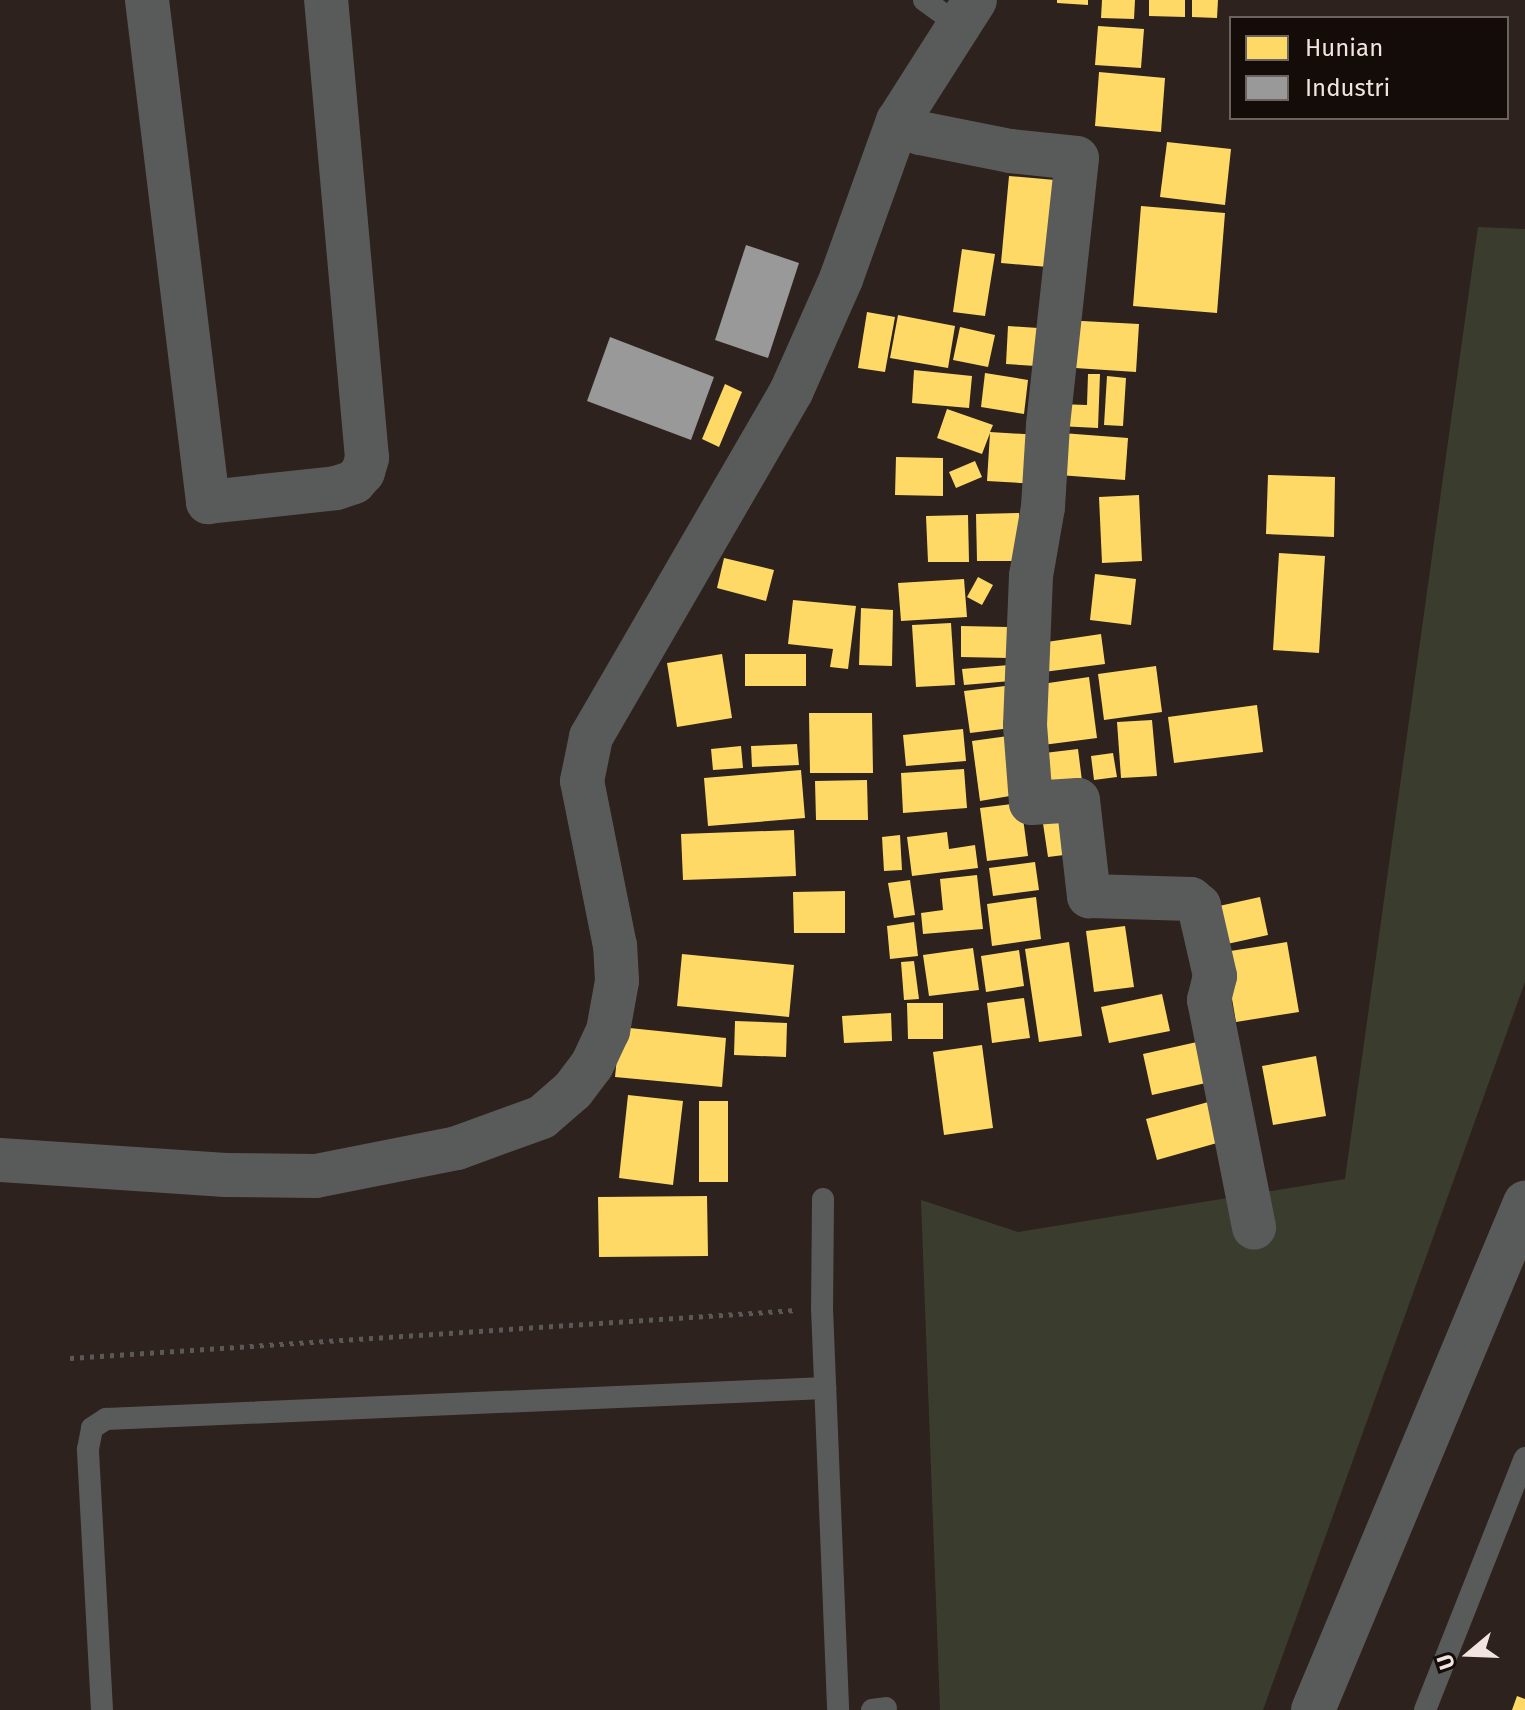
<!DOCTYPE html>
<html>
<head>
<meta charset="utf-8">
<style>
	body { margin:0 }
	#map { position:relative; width:1525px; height:1710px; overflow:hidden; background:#2d221d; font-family:"Fira Sans",sans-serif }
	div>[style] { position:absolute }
	.green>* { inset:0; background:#3a3d2e }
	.homes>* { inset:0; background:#ffd966 }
	.industry>* { inset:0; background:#999 }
	.path>* { height:5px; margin-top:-2.5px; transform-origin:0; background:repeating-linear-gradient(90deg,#5b5958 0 4px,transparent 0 10px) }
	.service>* { height:22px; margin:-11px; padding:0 11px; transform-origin:11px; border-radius:11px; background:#595b5a }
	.minor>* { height:44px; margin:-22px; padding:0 22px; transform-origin:22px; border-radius:22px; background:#595b5a }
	span { translate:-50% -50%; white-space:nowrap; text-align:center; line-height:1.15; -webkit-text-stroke:8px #140c08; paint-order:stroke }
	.legend { position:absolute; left:1229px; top:16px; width:280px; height:104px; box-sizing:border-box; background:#140c08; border:2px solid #6d635e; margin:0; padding:10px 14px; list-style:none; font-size:24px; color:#f2e5df }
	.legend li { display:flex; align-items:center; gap:16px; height:40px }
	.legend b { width:40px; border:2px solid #6d635e }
	.north { position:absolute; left:1429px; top:1614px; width:80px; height:80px; -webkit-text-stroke:6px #140c08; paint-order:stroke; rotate:251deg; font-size:22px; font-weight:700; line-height:32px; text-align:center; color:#f2e5df }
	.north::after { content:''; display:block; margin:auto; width:28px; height:36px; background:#f2e5df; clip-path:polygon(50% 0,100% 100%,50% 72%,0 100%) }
</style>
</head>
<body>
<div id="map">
	<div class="green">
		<i style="clip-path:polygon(1478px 227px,1525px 229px,1525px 982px,1263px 1710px,940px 1710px,921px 1200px,1018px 1232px,1345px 1179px)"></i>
	</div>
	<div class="homes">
		<i style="clip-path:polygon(1057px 0,1088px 0,1088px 5px,1057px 3px)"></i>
		<i style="clip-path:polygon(1102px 0,1135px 0,1134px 19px,1101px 18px)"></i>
		<i style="clip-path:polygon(1149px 0,1185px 0,1185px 17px,1149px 16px)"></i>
		<i style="clip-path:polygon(1192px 0,1218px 0,1217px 18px,1192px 17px)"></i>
		<i style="clip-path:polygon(1098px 26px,1144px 29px,1141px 68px,1095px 65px)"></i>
		<i style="clip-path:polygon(1099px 72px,1165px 78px,1161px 132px,1095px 126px)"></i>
		<i style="clip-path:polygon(1167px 142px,1231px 149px,1225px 205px,1160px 197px)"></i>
		<i style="clip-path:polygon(1009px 176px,1055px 180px,1048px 267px,1001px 263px)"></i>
		<i style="clip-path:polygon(1141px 206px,1225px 213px,1217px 313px,1133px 306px)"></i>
		<i style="clip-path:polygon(962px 249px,995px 254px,985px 316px,953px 312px)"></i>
		<i style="clip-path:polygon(867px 312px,895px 317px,885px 372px,858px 368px)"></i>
		<i style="clip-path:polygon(898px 315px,955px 326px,948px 368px,890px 358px)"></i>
		<i style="clip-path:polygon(1063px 320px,1139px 324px,1136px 372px,1060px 367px)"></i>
		<i style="clip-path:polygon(1008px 326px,1038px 328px,1036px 366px,1006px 364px)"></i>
		<i style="clip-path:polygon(960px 327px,995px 335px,988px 367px,953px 360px)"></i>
		<i style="clip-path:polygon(914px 370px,972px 376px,969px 408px,912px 403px)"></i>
		<i style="clip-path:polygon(985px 373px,1028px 380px,1024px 414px,981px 407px)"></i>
		<i style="clip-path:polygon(1088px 374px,1100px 374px,1098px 428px,1058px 426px,1059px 404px,1087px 405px)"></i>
		<i style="clip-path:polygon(1107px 376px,1126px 378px,1123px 426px,1104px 425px)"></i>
		<i style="clip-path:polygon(725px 384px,742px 392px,719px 447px,702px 439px)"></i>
		<i style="clip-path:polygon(947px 409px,993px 425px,990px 432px,1040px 435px,1037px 484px,987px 481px,990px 433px,982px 454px,937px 438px)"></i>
		<i style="clip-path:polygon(1062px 433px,1128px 438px,1125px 480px,1059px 475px)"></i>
		<i style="clip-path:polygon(896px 457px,943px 458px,943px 496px,895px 495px)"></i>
		<i style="clip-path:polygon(975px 461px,982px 477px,956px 488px,949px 472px)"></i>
		<i style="clip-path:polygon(1268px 475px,1335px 477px,1334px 537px,1266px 534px)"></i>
		<i style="clip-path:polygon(1139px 495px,1142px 561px,1102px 563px,1099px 497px)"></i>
		<i style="clip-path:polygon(1019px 513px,1020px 561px,977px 561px,976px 514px)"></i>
		<i style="clip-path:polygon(968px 515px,969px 562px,928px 562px,926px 516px)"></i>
		<i style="clip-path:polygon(1279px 553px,1325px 556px,1319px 653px,1273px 650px)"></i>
		<i style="clip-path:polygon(724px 558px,774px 570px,766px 601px,717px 588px)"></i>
		<i style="clip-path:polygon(1095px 574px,1136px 579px,1131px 625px,1090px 620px)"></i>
		<i style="clip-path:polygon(978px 577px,993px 585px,982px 605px,967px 597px)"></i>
		<i style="clip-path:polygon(964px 579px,967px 617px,901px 621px,898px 583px)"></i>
		<i style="clip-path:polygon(793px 600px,856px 606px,848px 669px,830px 667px,833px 649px,788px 644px)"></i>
		<i style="clip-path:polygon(861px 608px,893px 610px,892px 666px,859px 665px)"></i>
		<i style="clip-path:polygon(951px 623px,955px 685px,916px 687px,912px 625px)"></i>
		<i style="clip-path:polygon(961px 626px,1008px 627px,1008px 658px,961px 657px)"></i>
		<i style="clip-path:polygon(1101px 634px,1105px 664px,1036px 673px,1033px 644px)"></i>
		<i style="clip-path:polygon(722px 654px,732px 718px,677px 727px,667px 663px)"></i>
		<i style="clip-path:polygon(745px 654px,806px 654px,806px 686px,745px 686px)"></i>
		<i style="clip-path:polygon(1009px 665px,1011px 681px,964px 685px,962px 669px)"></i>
		<i style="clip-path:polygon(1156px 666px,1162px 712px,1104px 720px,1098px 674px)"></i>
		<i style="clip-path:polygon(1089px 677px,1097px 738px,1043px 745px,1035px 685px)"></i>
		<i style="clip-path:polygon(1005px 686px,1011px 728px,970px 733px,964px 691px)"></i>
		<i style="clip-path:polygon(1257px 705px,1263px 752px,1174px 763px,1168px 717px)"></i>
		<i style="clip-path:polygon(809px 713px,872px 713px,873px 773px,810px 773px)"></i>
		<i style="clip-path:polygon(1152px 720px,1157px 776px,1121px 778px,1117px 722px)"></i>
		<i style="clip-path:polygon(963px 729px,966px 761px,906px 766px,903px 735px)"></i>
		<i style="clip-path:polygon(1008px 736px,1016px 795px,980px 801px,972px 741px)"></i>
		<i style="clip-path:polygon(797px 744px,799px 765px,752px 767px,751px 746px)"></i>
		<i style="clip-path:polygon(741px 746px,743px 768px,713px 770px,711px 749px)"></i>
		<i style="clip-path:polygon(1078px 749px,1083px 789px,1042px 794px,1036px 754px)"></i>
		<i style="clip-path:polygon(1113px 753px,1117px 777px,1094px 780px,1091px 756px)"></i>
		<i style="clip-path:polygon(964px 769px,967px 808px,903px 813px,901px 773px)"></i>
		<i style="clip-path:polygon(801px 770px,805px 818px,708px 826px,704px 778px)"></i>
		<i style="clip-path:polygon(867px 780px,868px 820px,816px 820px,815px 781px)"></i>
		<i style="clip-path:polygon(1021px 803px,1028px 856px,987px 861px,980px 808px)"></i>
		<i style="clip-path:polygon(1074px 808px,1080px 853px,1048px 857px,1041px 810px)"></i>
		<i style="clip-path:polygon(794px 830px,796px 876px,683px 880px,681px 834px)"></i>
		<i style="clip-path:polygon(947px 832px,949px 849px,975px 845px,978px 868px,912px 876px,907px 837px)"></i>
		<i style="clip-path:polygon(900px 835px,902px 870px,884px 871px,882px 837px)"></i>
		<i style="clip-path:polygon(1035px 862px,1039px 890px,993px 896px,989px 868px)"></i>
		<i style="clip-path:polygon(977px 875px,983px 929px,923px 934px,921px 913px,943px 910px,940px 879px)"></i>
		<i style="clip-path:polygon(910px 880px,915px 915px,894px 918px,888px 883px)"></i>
		<i style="clip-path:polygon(845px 891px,845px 933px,794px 933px,793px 892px)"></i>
		<i style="clip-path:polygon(1036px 897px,1041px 939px,992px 946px,987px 904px)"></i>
		<i style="clip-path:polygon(1260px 897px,1268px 935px,1218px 946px,1210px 908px)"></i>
		<i style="clip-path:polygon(914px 922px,918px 956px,890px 959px,887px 926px)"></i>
		<i style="clip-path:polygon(1125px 926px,1134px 987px,1094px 992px,1086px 931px)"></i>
		<i style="clip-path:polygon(1069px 942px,1082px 1036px,1039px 1042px,1025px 949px)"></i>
		<i style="clip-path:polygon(1287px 942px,1299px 1012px,1236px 1022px,1224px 952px)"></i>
		<i style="clip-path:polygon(973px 948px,979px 990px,929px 996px,923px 955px)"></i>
		<i style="clip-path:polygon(1019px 950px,1024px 986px,986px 992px,981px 956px)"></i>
		<i style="clip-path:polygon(682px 954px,794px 965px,789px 1017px,677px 1006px)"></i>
		<i style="clip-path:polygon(914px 961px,919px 999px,904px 1000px,901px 962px)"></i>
		<i style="clip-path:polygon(1162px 994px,1170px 1031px,1109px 1043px,1101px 1007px)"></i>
		<i style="clip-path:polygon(1024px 998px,1030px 1038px,992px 1043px,987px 1003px)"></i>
		<i style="clip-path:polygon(907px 1003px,943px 1003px,943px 1039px,908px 1039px)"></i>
		<i style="clip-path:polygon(891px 1013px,892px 1041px,844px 1043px,842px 1016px)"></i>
		<i style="clip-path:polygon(735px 1021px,787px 1023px,786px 1057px,734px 1055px)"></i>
		<i style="clip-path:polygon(620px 1027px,726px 1038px,722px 1087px,615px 1077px)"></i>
		<i style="clip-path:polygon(1206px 1040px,1215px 1081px,1152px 1095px,1143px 1054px)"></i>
		<i style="clip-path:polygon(982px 1045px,993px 1128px,944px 1135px,933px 1052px)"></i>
		<i style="clip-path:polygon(1316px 1056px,1326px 1116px,1273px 1125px,1262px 1066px)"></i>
		<i style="clip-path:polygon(628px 1095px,683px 1101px,673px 1185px,619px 1178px)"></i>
		<i style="clip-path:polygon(699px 1101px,728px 1101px,728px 1182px,699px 1182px)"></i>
		<i style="clip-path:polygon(1212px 1101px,1224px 1141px,1157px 1160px,1146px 1119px)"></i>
		<i style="clip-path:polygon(707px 1196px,708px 1256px,599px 1257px,598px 1197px)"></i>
		<i style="clip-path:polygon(1517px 1696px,1525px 1699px,1525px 1710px,1512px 1710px)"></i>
	</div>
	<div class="industry">
		<i style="clip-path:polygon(746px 245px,799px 263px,768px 358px,715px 340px)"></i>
		<i style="clip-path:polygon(610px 337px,714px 377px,691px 440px,587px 401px)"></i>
	</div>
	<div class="path">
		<i style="left:70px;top:1358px;width:728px;rotate:-3.78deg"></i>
	</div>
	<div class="service">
		<i style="left:924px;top:0;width:41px;rotate:36deg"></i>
		<i style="left:823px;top:1199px;width:109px;rotate:90.5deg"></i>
		<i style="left:822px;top:1308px;width:402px;rotate:87.7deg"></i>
		<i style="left:102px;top:1710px;width:261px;rotate:-93.1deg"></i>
		<i style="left:88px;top:1449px;width:21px;rotate:-79deg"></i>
		<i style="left:92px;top:1428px;width:17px;rotate:-33deg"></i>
		<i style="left:106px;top:1419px;width:720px;rotate:-2.47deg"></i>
		<i style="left:872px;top:1710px;width:14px;rotate:-8deg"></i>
		<i style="left:1425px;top:1710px;width:271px;rotate:-68.4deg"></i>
	</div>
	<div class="minor">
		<i style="left:147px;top:0;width:506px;rotate:83.07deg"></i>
		<i style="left:208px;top:502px;width:129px;rotate:-6.2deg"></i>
		<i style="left:336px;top:488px;width:19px;rotate:-18deg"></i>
		<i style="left:354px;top:482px;width:13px;rotate:-48deg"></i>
		<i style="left:363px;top:472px;width:15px;rotate:-74deg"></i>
		<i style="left:367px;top:458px;width:460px;rotate:-95.1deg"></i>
		<i style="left:898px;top:121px;width:25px;rotate:29deg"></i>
		<i style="left:920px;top:133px;width:92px;rotate:11.3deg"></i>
		<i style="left:1010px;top:151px;width:67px;rotate:6deg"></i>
		<i style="left:1077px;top:158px;width:269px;rotate:96.2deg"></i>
		<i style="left:1048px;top:425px;width:82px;rotate:93.5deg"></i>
		<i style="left:1043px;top:507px;width:70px;rotate:99.9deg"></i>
		<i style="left:1031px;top:576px;width:149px;rotate:92.3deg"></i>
		<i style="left:1025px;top:725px;width:78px;rotate:85.6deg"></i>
		<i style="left:1031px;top:803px;width:47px;rotate:-3.7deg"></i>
		<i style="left:1078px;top:800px;width:97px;rotate:83.5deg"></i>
		<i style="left:1089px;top:896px;width:102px;rotate:1.7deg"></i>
		<i style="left:1191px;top:899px;width:11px;rotate:41deg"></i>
		<i style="left:1199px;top:906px;width:72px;rotate:77.1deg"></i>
		<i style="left:1215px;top:976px;width:25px;rotate:104deg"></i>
		<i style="left:1209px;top:1000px;width:232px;rotate:78.8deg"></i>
		<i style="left:0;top:1160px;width:226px;rotate:3.8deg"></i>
		<i style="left:226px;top:1175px;width:90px;rotate:0.6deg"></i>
		<i style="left:316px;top:1176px;width:144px;rotate:-11.2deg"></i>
		<i style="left:457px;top:1148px;width:90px;rotate:-20deg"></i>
		<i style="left:542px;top:1117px;width:41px;rotate:-41.1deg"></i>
		<i style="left:573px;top:1090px;width:31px;rotate:-53deg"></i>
		<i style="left:592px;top:1065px;width:38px;rotate:-65deg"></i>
		<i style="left:608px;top:1031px;width:51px;rotate:-79.8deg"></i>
		<i style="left:617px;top:981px;width:35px;rotate:-93deg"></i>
		<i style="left:615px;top:946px;width:168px;rotate:-101.3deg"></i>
		<i style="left:582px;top:781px;width:45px;rotate:-78.4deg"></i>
		<i style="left:591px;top:737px;width:399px;rotate:-59.9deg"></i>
		<i style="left:791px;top:392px;width:124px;rotate:-66.1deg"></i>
		<i style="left:841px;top:279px;width:168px;rotate:-70.2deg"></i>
		<i style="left:898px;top:121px;width:143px;rotate:-57.5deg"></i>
		<i style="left:1313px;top:1710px;width:550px;rotate:-67.31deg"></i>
	</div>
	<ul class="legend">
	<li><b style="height:22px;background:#ffd966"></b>Hunian</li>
	<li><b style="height:22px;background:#999"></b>Industri</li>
	</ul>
	<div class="north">U</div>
</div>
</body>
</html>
